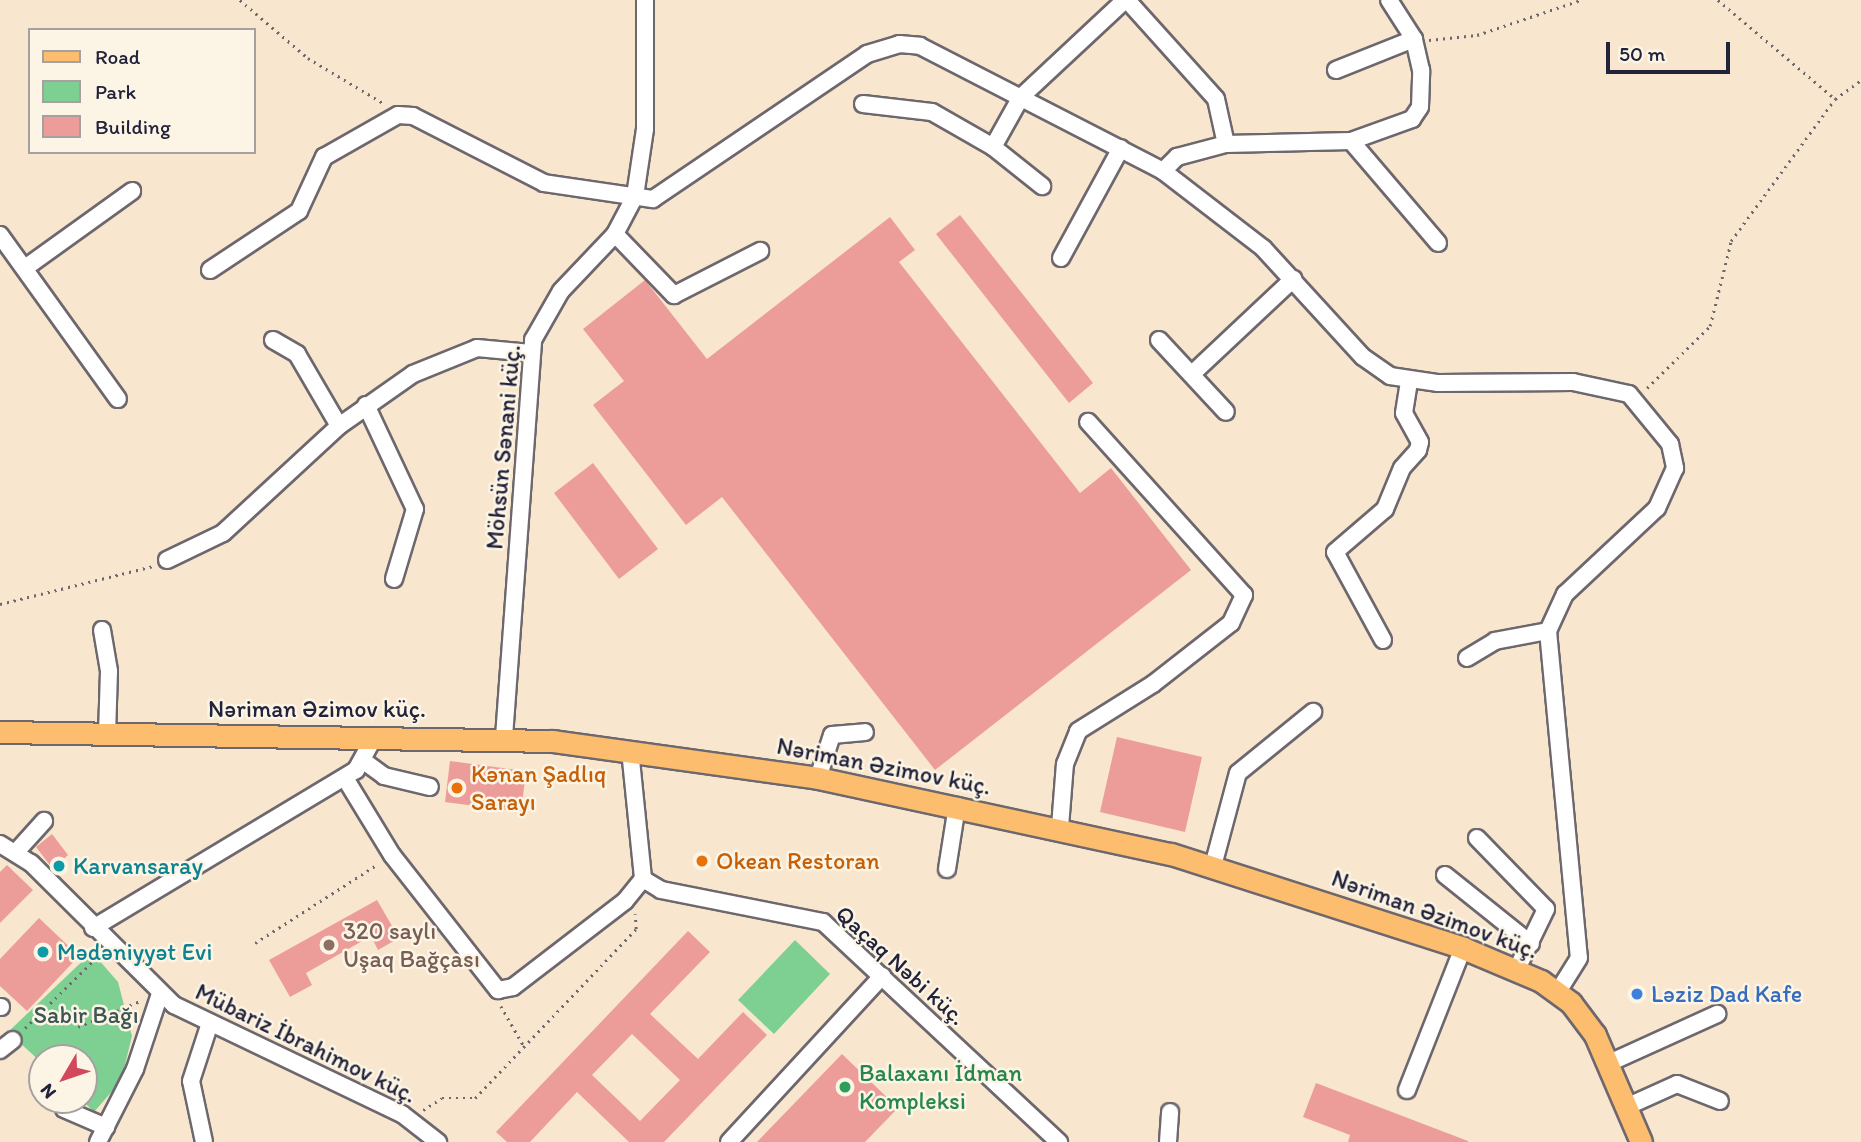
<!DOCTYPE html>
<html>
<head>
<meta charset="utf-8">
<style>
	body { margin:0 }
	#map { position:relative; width:1861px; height:1142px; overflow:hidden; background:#f8e6ce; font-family:Itim,sans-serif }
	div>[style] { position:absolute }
	.green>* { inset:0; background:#7dd092 }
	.building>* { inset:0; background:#ec9d9a }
	.path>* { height:2.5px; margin-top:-1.25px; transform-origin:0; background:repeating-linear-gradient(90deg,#6d676e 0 2px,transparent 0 7px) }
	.roads { filter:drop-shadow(2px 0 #6d676e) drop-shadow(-2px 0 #6d676e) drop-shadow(0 2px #6d676e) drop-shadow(0 -2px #6d676e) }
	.minor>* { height:16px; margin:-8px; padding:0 8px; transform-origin:8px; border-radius:8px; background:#fff }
	.major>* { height:21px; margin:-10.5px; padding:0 10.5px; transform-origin:10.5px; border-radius:10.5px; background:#fcbd6e }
	.dots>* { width:19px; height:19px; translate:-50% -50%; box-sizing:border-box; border:4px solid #fcf5e5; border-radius:50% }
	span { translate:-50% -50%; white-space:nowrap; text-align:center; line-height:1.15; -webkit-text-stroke:5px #fcf5e5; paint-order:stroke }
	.street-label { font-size:24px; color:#22223b }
	.food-label { font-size:24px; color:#c56008 }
	.left { translate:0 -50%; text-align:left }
	.culture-label { font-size:24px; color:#0d838f }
	.education-label { font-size:24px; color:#785e54 }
	.shop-label { font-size:24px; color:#366cbe }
	.park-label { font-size:24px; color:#3d5655 }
	.leisure-label { font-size:24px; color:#27864d }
	.legend { position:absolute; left:28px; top:28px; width:228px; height:126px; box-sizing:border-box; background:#fcf5e5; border:2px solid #a5a1a1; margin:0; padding:9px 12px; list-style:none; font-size:21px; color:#22223b }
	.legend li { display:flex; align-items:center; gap:14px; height:35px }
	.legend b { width:35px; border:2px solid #a5a1a1 }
	.north { position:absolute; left:28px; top:1044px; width:70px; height:70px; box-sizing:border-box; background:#fcf5e5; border:2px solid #a5a1a1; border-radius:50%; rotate:231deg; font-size:19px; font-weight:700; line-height:28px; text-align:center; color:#22223b }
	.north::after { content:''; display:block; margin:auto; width:24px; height:32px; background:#d1495b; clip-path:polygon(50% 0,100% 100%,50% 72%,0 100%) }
	.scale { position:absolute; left:1606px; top:42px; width:124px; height:32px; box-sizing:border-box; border:4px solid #22223b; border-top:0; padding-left:9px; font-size:21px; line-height:24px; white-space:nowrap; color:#22223b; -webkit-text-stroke:5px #fcf5e5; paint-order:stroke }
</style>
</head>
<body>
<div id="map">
	<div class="green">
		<i style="clip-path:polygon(795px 940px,830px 974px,774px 1034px,738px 1000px)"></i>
		<i style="clip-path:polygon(92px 952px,118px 982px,132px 1036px,121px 1081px,94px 1112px,82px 1100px,84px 1058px,42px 1058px,42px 1063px,8px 1032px)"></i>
	</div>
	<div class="building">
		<i style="clip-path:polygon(960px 215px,1093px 383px,1069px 403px,936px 234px)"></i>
		<i style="clip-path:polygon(890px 217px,915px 250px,899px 262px,1080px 493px,1111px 468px,1191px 570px,935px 770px,722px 497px,686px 525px,593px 405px,624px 381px,583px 329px,645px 280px,707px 359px)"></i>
		<i style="clip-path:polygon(593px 463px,658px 549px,619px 579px,554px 493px)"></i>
		<i style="clip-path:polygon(1117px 737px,1202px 757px,1185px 832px,1100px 812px)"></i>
		<i style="clip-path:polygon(450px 761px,526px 771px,521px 812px,445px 802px)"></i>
		<i style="clip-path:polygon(52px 834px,68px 855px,53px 869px,36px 847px)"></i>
		<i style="clip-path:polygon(7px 865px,33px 890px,0 923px,0 872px)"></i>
		<i style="clip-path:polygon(377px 900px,399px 938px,378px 950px,371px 936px,306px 973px,312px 985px,290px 997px,269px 960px)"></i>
		<i style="clip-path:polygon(39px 918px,79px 956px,27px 1011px,0 986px,0 959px)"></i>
		<i style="clip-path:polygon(evenodd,688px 931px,710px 952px,650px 1014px,698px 1059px,743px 1012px,767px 1035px,664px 1142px,629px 1142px,577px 1092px,530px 1142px,507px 1142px,496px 1132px,688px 931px,632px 1034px,680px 1080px,640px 1121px,592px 1075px,632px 1034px)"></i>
		<i style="clip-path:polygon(842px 1054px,898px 1108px,865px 1142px,757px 1142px)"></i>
		<i style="clip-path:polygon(1316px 1083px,1468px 1141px,1468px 1142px,1348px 1142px,1350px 1135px,1303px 1117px)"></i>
	</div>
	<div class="path">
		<i style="left:240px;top:0;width:89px;rotate:40.5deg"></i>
		<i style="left:308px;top:58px;width:90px;rotate:30.9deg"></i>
		<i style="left:1718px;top:0;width:153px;rotate:40.2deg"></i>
		<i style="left:1429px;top:40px;width:48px;rotate:-5.9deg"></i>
		<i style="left:1477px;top:35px;width:110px;rotate:-18.6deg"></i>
		<i style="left:1647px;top:388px;width:88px;rotate:-44.5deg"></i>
		<i style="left:1710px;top:326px;width:88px;rotate:-76.1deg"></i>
		<i style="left:1731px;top:241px;width:176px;rotate:-53.8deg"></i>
		<i style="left:1835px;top:99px;width:32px;rotate:-36deg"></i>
		<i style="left:0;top:604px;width:158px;rotate:-13.9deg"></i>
		<i style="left:255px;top:943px;width:146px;rotate:-32.7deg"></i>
		<i style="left:501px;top:1006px;width:48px;rotate:60.3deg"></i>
		<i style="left:78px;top:1027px;width:67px;rotate:-22.8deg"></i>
		<i style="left:25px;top:1028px;width:105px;rotate:-44.6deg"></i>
		<i style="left:423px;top:1110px;width:22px;rotate:-32deg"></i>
		<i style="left:442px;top:1098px;width:33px"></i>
		<i style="left:475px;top:1098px;width:233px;rotate:-46.4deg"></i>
		<i style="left:636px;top:929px;width:15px;rotate:-94deg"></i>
	</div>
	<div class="roads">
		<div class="minor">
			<i style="left:1127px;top:0;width:133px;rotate:48deg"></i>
			<i style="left:1216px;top:99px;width:46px;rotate:77.5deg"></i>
			<i style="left:1336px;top:70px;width:84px;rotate:-21.7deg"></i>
			<i style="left:863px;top:104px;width:69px;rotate:6.6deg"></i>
			<i style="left:932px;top:112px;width:70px;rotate:29.8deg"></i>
			<i style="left:993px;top:147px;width:63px;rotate:38.5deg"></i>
			<i style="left:1351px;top:141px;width:134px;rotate:49.5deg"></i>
			<i style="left:993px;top:147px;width:57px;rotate:-60.8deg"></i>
			<i style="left:1021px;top:97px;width:142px;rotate:-43deg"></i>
			<i style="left:1163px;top:171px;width:20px;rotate:-45deg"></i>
			<i style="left:1177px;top:157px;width:51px;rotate:-14.9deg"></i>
			<i style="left:1226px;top:144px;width:125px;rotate:-1.4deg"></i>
			<i style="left:1351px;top:141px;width:65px;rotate:-19.8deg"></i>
			<i style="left:1412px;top:119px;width:14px;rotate:-56deg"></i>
			<i style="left:1420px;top:107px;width:37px;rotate:-88deg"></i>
			<i style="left:1421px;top:70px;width:32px;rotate:-103deg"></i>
			<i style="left:1414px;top:39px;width:46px;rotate:-122.7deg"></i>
			<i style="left:615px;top:234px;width:85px;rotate:46deg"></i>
			<i style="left:674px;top:295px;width:97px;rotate:-27.1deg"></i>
			<i style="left:0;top:235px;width:202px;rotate:54.3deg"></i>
			<i style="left:1061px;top:258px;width:125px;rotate:-61.4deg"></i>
			<i style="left:25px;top:268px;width:132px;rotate:-35.7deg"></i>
			<i style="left:210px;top:270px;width:107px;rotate:-33.5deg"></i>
			<i style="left:299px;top:211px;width:60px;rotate:-65.2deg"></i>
			<i style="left:324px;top:157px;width:85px;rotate:-29.6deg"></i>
			<i style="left:398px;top:115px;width:15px;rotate:4deg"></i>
			<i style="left:413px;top:116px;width:147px;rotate:27.1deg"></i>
			<i style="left:544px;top:183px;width:110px;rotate:8.4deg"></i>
			<i style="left:653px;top:199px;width:258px;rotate:-34.1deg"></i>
			<i style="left:867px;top:54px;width:34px;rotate:-17deg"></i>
			<i style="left:899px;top:44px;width:21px;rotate:5deg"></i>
			<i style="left:920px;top:46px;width:273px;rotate:27.2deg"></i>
			<i style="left:1163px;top:171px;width:126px;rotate:37.6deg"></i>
			<i style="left:1263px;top:248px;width:148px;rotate:47.5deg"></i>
			<i style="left:1363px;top:357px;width:33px;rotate:35deg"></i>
			<i style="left:1390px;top:376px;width:49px;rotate:8.3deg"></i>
			<i style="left:1438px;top:383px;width:135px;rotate:-0.4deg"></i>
			<i style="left:1573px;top:382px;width:57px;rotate:12.1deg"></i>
			<i style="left:1629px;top:394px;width:65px;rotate:50.6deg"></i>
			<i style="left:1670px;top:444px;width:25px;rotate:78deg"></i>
			<i style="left:1675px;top:468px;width:44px;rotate:114.2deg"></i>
			<i style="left:1657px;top:508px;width:126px;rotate:136.9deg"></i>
			<i style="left:1565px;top:594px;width:41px;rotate:114.7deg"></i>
			<i style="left:1548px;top:631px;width:328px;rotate:84.6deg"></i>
			<i style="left:1579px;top:958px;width:39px;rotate:122deg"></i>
			<i style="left:273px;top:340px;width:28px;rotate:30deg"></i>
			<i style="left:297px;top:354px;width:83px;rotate:59.7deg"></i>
			<i style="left:1159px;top:340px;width:98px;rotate:47.1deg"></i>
			<i style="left:1192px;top:374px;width:139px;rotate:-43.2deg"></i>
			<i style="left:366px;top:405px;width:115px;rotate:64.8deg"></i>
			<i style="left:415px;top:509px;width:73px;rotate:106.7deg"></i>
			<i style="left:167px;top:560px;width:62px;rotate:-25.7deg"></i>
			<i style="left:223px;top:533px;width:158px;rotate:-42.7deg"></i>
			<i style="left:339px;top:426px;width:90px;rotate:-35.1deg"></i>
			<i style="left:413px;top:374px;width:69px;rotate:-22.1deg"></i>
			<i style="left:477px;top:348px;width:54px;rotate:5.3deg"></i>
			<i style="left:102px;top:630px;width:42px;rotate:80.3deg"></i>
			<i style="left:109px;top:671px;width:62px;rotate:91.8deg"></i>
			<i style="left:1383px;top:640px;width:100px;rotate:-118.6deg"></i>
			<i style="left:1335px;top:552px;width:66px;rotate:-40.7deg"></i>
			<i style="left:1385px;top:509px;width:44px;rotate:-67.5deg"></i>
			<i style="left:1402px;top:468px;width:24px;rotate:-48deg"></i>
			<i style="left:1418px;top:450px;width:8px;rotate:-76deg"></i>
			<i style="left:1420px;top:442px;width:33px;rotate:-119deg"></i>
			<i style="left:1404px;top:413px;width:32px;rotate:-81deg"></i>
			<i style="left:1467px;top:658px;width:33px;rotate:-31deg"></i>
			<i style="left:1495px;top:641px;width:54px;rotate:-10.7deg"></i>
			<i style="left:504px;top:737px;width:398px;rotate:-85.8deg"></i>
			<i style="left:533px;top:340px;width:56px;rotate:-60.3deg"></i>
			<i style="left:561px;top:291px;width:79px;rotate:-46.5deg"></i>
			<i style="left:615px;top:234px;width:43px;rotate:-62.2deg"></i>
			<i style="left:635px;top:196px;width:68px;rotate:-81.5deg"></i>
			<i style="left:645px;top:129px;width:129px;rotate:-90deg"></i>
			<i style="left:630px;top:750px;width:130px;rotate:84.2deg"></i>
			<i style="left:643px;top:879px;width:21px;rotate:31deg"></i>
			<i style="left:661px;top:890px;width:165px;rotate:11.2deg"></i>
			<i style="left:823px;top:922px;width:323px;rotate:43deg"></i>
			<i style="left:365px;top:762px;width:24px;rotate:36deg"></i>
			<i style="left:384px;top:776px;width:47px;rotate:13.4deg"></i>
			<i style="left:345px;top:778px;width:90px;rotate:58.6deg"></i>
			<i style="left:392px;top:855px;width:172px;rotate:51.9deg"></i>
			<i style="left:498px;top:990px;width:15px;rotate:-11deg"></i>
			<i style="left:513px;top:987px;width:141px;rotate:-37.5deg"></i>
			<i style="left:625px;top:901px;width:28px;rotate:-51deg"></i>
			<i style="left:818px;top:778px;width:45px;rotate:-72deg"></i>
			<i style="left:832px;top:735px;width:33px;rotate:-5deg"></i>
			<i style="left:1060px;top:827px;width:63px;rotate:-85.5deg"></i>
			<i style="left:1065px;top:764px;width:35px;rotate:-68deg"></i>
			<i style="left:1078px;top:731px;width:89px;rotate:-32.1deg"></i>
			<i style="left:1153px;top:684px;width:99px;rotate:-38deg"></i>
			<i style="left:1231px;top:623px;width:31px;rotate:-65deg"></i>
			<i style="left:1244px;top:595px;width:233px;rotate:-132deg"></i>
			<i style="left:1477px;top:838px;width:99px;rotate:45.8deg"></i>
			<i style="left:1546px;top:909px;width:67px;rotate:115.8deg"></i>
			<i style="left:0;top:844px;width:36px;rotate:32deg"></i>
			<i style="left:31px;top:863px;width:202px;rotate:44.8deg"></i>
			<i style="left:174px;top:1005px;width:253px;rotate:25.6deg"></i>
			<i style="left:402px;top:1114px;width:46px;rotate:37.9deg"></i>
			<i style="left:16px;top:852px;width:42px;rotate:-47.9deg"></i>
			<i style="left:1213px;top:866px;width:96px;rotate:-75deg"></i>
			<i style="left:1238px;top:773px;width:97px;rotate:-39.1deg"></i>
			<i style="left:947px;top:869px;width:64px;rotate:-81deg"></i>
			<i style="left:1445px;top:875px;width:110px;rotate:38.7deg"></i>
			<i style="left:93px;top:928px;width:307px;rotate:-31deg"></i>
			<i style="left:356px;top:770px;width:35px;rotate:-61deg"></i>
			<i style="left:0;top:1007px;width:1px"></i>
			<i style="left:0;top:1050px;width:16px;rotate:-38deg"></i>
			<i style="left:1609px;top:1063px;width:119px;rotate:-24.4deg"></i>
			<i style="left:1407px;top:1090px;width:153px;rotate:-68.5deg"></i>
			<i style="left:1626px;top:1107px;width:56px;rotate:-24.3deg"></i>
			<i style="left:1677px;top:1084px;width:46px;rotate:21.6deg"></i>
			<i style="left:64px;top:1109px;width:46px;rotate:23.2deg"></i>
			<i style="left:98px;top:1142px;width:82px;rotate:-63.1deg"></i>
			<i style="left:135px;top:1069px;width:79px;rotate:-71.6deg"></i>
			<i style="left:204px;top:1142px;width:62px;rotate:-102deg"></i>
			<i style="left:191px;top:1081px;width:58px;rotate:-71.9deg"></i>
			<i style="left:729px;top:1142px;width:226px;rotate:-47.3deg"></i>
			<i style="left:1168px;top:1142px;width:30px;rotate:-86deg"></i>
		</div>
		<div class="major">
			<i style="left:0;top:732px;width:553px;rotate:0.93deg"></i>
			<i style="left:553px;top:741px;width:268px;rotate:7.9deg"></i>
			<i style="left:818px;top:778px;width:361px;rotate:12.2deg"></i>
			<i style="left:1171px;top:854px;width:307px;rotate:17.8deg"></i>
			<i style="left:1463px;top:948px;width:85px;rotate:22.9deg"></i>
			<i style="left:1541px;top:981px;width:37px;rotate:36deg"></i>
			<i style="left:1571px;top:1003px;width:40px;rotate:53deg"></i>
			<i style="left:1595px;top:1035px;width:116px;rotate:66.7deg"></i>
		</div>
	</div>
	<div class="dots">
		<i style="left:457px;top:788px;background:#e8710a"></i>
		<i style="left:702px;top:861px;background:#e8710a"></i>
		<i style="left:59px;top:866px;background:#0f9aa8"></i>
		<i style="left:329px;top:945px;background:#8d6e63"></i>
		<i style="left:43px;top:952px;background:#0f9aa8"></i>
		<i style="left:1637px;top:994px;background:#3f7fe0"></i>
		<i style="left:845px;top:1087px;background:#2e9e5b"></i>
	</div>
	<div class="street-label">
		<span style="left:503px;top:447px;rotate:-85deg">Möhsün Sənani küç.</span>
		<span style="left:317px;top:709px">Nəriman Əzimov küç.</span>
		<span style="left:884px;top:766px;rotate:11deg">Nəriman Əzimov küç.</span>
		<span style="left:1435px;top:914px;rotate:20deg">Nəriman Əzimov küç.</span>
		<span style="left:901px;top:965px;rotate:42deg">Qaçaq Nəbi küç.</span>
		<span style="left:306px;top:1043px;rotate:26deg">Mübariz İbrahimov küç.</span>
	</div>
	<div class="food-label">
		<span class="left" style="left:471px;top:788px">Kənan Şadlıq<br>Sarayı</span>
		<span class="left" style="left:716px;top:861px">Okean Restoran</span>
	</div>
	<div class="culture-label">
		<span class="left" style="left:73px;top:866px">Karvansaray</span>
		<span class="left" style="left:57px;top:952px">Mədəniyyət Evi</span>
	</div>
	<div class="education-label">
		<span class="left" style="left:343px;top:945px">320 saylı<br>Uşaq Bağçası</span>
	</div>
	<div class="shop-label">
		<span class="left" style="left:1651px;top:994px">Ləziz Dad Kafe</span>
	</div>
	<div class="park-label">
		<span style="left:86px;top:1015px">Sabir Bağı</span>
	</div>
	<div class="leisure-label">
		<span class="left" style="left:859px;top:1087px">Balaxanı İdman<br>Kompleksi</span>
	</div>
	<ul class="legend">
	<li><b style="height:9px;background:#fcbd6e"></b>Road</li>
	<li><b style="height:19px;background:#7dd092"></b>Park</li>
	<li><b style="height:19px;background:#ec9d9a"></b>Building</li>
	</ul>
	<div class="north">N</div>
	<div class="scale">50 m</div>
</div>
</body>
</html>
